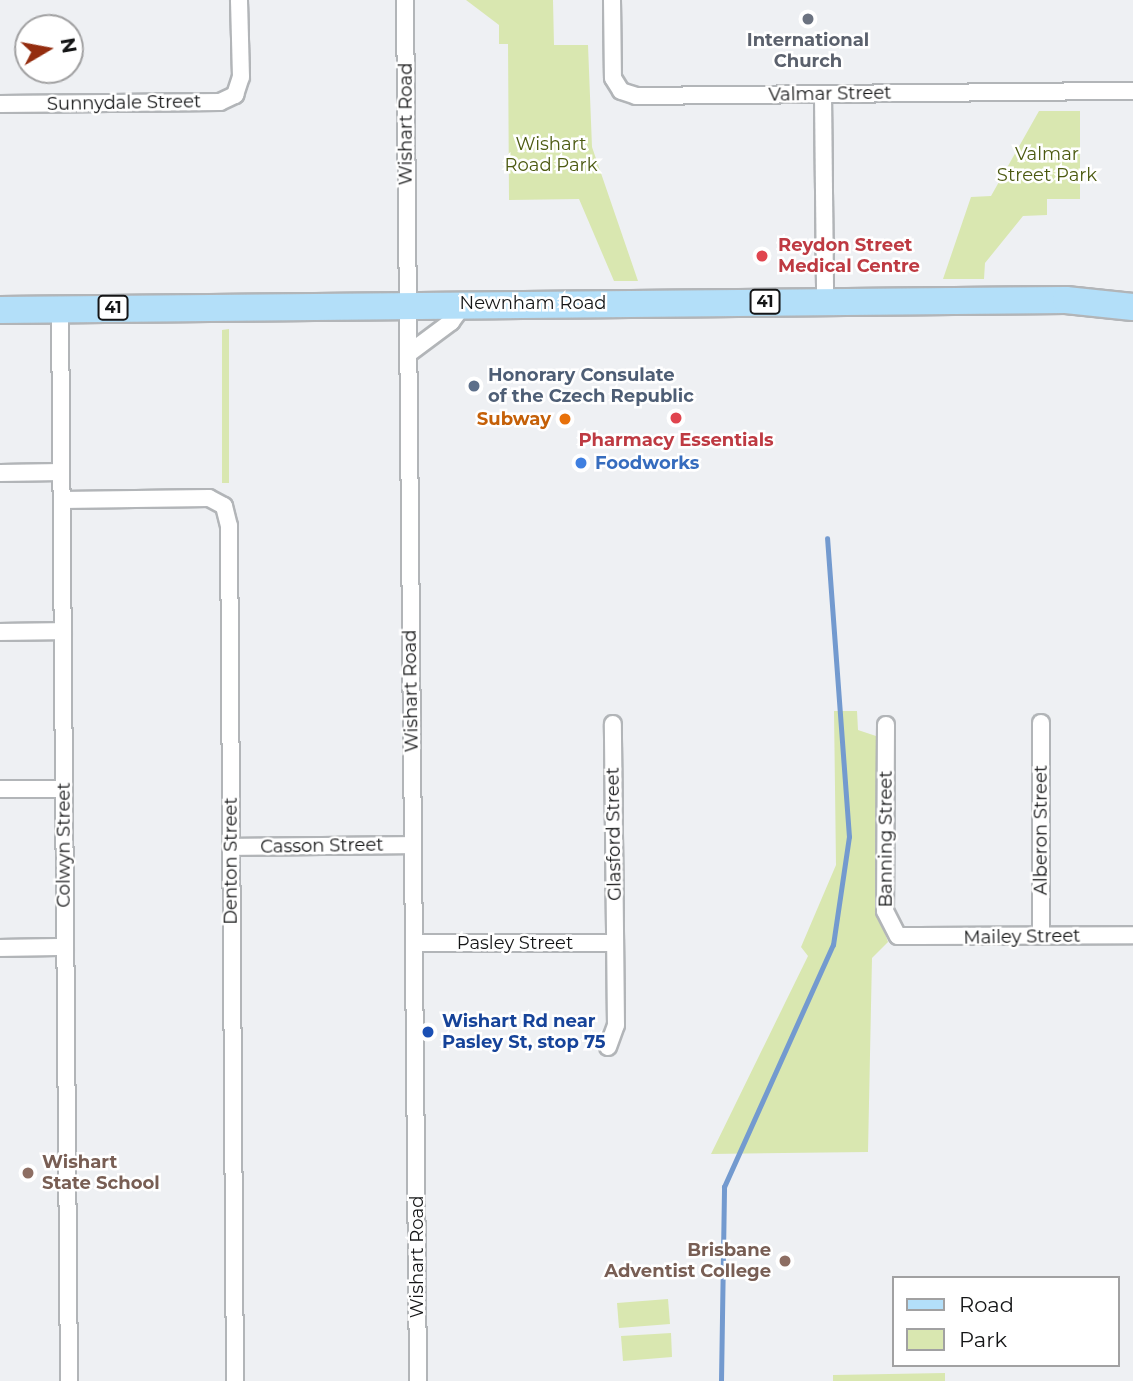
<!DOCTYPE html>
<html>
<head>
<meta charset="utf-8">
<style>
	body { margin:0 }
	#map { position:relative; width:1133px; height:1381px; overflow:hidden; background:#eef0f3; font-family:Montserrat,sans-serif }
	div>[style] { position:absolute }
	.green>* { inset:0; background:#d9e7b0 }
	.stream>* { height:4.5px; margin:-2.25px; padding:0 2.25px; transform-origin:2.25px; border-radius:2.25px; background:#739acf }
	.roads { filter:drop-shadow(2px 0 #b2b5b8) drop-shadow(-2px 0 #b2b5b8) drop-shadow(0 2px #b2b5b8) drop-shadow(0 -2px #b2b5b8) }
	.street>* { height:16px; margin:-8px; padding:0 8px; transform-origin:8px; border-radius:8px; background:#fff }
	.primary>* { height:26px; margin:-13px; padding:0 13px; transform-origin:13px; border-radius:13px; background:#b3dff9 }
	.dots>* { width:19px; height:19px; translate:-50% -50%; box-sizing:border-box; border:4px solid #fff; border-radius:50% }
	span { translate:-50% -50%; white-space:nowrap; text-align:center; line-height:1.15; -webkit-text-stroke:5px #fff; paint-order:stroke }
	.shield-label span { padding:2px 5px; background:#fff; border:2px solid; border-radius:5px; -webkit-text-stroke-width:0 }
	.shield-label { font-size:16px; color:#141516; font-weight:700 }
	.worship-label { font-size:18px; color:#5b616d; font-weight:700 }
	.street-label { font-size:18px; color:#141516 }
	.park-label { font-size:18px; color:#4c5a11 }
	.health-label { font-size:18px; color:#be3a42; font-weight:700 }
	.left { translate:0 -50%; text-align:left }
	.service-label { font-size:18px; color:#4e5e75; font-weight:700 }
	.food-label { font-size:18px; color:#c56008; font-weight:700 }
	.right { translate:-100% -50%; text-align:right }
	.shop-label { font-size:18px; color:#366cbe; font-weight:700 }
	.transit-label { font-size:18px; color:#164399; font-weight:700 }
	.education-label { font-size:18px; color:#785e54; font-weight:700 }
	.legend { position:absolute; left:892px; top:1276px; width:228px; height:91px; box-sizing:border-box; background:#fff; border:2px solid #a1a1a2; margin:0; padding:9px 12px; list-style:none; font-size:21px; color:#141516 }
	.legend li { display:flex; align-items:center; gap:14px; height:35px }
	.legend b { width:35px; border:2px solid #a1a1a2 }
	.north { position:absolute; left:14px; top:14px; width:70px; height:70px; box-sizing:border-box; background:#fff; border:2px solid #a1a1a2; border-radius:50%; rotate:80deg; font-size:19px; font-weight:700; line-height:28px; text-align:center; color:#141516 }
	.north::after { content:''; display:block; margin:auto; width:24px; height:32px; background:#942d0f; clip-path:polygon(50% 0,100% 100%,50% 72%,0 100%) }
</style>
</head>
<body>
<div id="map">
	<div class="green">
		<i style="clip-path:polygon(466px 0,553px 0,554px 45px,588px 45px,592px 147px,638px 281px,614px 281px,579px 199px,509px 200px,508px 44px,499px 44px,499px 25px)"></i>
		<i style="clip-path:polygon(1039px 111px,1080px 111px,1080px 199px,1047px 199px,1047px 215px,1023px 216px,985px 263px,984px 279px,943px 279px,971px 197px,991px 196px)"></i>
		<i style="clip-path:polygon(229px 329px,229px 483px,222px 483px,222px 330px)"></i>
		<i style="clip-path:polygon(834px 711px,857px 711px,858px 730px,879px 737px,877px 910px,888px 942px,872px 958px,868px 1152px,711px 1154px,808px 956px,801px 947px,836px 865px)"></i>
		<i style="clip-path:polygon(668px 1299px,670px 1324px,619px 1328px,617px 1303px)"></i>
		<i style="clip-path:polygon(671px 1333px,672px 1357px,623px 1361px,621px 1336px)"></i>
		<i style="clip-path:polygon(945px 1373px,945px 1381px,833px 1381px,833px 1375px)"></i>
	</div>
	<div class="stream">
		<i style="left:721px;top:1381px;width:194px;rotate:-89.1deg"></i>
		<i style="left:724px;top:1187px;width:265px;rotate:-65.8deg"></i>
		<i style="left:833px;top:945px;width:109px;rotate:-81.6deg"></i>
		<i style="left:849px;top:837px;width:299px;rotate:-94.2deg"></i>
	</div>
	<div class="roads">
		<div class="street">
			<i style="left:405px;top:0;width:1381px;rotate:89.46deg"></i>
			<i style="left:612px;top:0;width:78px;rotate:89.3deg"></i>
			<i style="left:613px;top:78px;width:15px;rotate:58deg"></i>
			<i style="left:621px;top:91px;width:16px;rotate:18deg"></i>
			<i style="left:636px;top:96px;width:497px;rotate:-0.6deg"></i>
			<i style="left:823px;top:95px;width:207px;rotate:89.4deg"></i>
			<i style="left:0;top:104px;width:220px;rotate:-0.5deg"></i>
			<i style="left:220px;top:102px;width:17px;rotate:-25deg"></i>
			<i style="left:235px;top:95px;width:19px;rotate:-72deg"></i>
			<i style="left:241px;top:77px;width:77px;rotate:-91.5deg"></i>
			<i style="left:60px;top:309px;width:1072px;rotate:89.52deg"></i>
			<i style="left:408px;top:354px;width:54px;rotate:-36.7deg"></i>
			<i style="left:451px;top:322px;width:22px;rotate:-54deg"></i>
			<i style="left:0;top:473px;width:61px;rotate:-0.9deg"></i>
			<i style="left:62px;top:500px;width:147px;rotate:-0.8deg"></i>
			<i style="left:209px;top:498px;width:17px;rotate:28deg"></i>
			<i style="left:224px;top:506px;width:21px;rotate:76deg"></i>
			<i style="left:229px;top:526px;width:855px;rotate:89.6deg"></i>
			<i style="left:0;top:632px;width:63px;rotate:-0.9deg"></i>
			<i style="left:886px;top:725px;width:186px;rotate:90.3deg"></i>
			<i style="left:885px;top:911px;width:28px;rotate:63deg"></i>
			<i style="left:898px;top:936px;width:235px;rotate:-0.2deg"></i>
			<i style="left:0;top:789px;width:64px"></i>
			<i style="left:231px;top:847px;width:182px;rotate:-0.6deg"></i>
			<i style="left:1041px;top:936px;width:213px;rotate:-90deg"></i>
			<i style="left:414px;top:943px;width:201px"></i>
			<i style="left:0;top:948px;width:65px;rotate:-0.9deg"></i>
			<i style="left:608px;top:1047px;width:23px;rotate:-70deg"></i>
			<i style="left:616px;top:1025px;width:301px;rotate:-90.6deg"></i>
		</div>
		<div class="primary">
			<i style="left:0;top:310px;width:1066px;rotate:-0.54deg"></i>
			<i style="left:1066px;top:300px;width:67px;rotate:6deg"></i>
		</div>
	</div>
	<div class="dots">
		<i style="left:808px;top:19px;background:#6b7280"></i>
		<i style="left:762px;top:256px;background:#e0444e"></i>
		<i style="left:474px;top:386px;background:#5c6f8a"></i>
		<i style="left:676px;top:418px;background:#e0444e"></i>
		<i style="left:565px;top:419px;background:#e8710a"></i>
		<i style="left:581px;top:463px;background:#3f7fe0"></i>
		<i style="left:428px;top:1032px;background:#1a4fb4"></i>
		<i style="left:28px;top:1173px;background:#8d6e63"></i>
		<i style="left:785px;top:1261px;background:#8d6e63"></i>
	</div>
	<div class="shield-label">
		<span style="left:765px;top:302px">41</span>
		<span style="left:113px;top:308px">41</span>
	</div>
	<div class="worship-label">
		<span style="left:808px;top:51px">International<br>Church</span>
	</div>
	<div class="street-label">
		<span style="left:830px;top:94px;rotate:-1deg">Valmar Street</span>
		<span style="left:124px;top:103px;rotate:-1deg">Sunnydale Street</span>
		<span style="left:406px;top:124px;rotate:-90deg">Wishart Road</span>
		<span style="left:533px;top:303px">Newnham Road</span>
		<span style="left:411px;top:691px;rotate:-91deg">Wishart Road</span>
		<span style="left:1041px;top:830px;rotate:-90deg">Alberon Street</span>
		<span style="left:614px;top:834px;rotate:-91deg">Glasford Street</span>
		<span style="left:886px;top:839px;rotate:-90deg">Banning Street</span>
		<span style="left:64px;top:845px;rotate:-90deg">Colwyn Street</span>
		<span style="left:322px;top:846px;rotate:-1deg">Casson Street</span>
		<span style="left:231px;top:861px;rotate:-90deg">Denton Street</span>
		<span style="left:1022px;top:937px;rotate:-1deg">Mailey Street</span>
		<span style="left:515px;top:943px">Pasley Street</span>
		<span style="left:417px;top:1257px;rotate:-90deg">Wishart Road</span>
	</div>
	<div class="park-label">
		<span style="left:551px;top:155px">Wishart<br>Road Park</span>
		<span style="left:1047px;top:165px">Valmar<br>Street Park</span>
	</div>
	<div class="health-label">
		<span class="left" style="left:778px;top:256px">Reydon Street<br>Medical Centre</span>
		<span style="left:676px;top:440px">Pharmacy Essentials</span>
	</div>
	<div class="service-label">
		<span class="left" style="left:488px;top:386px">Honorary Consulate<br>of the Czech Republic</span>
	</div>
	<div class="food-label">
		<span class="right" style="left:551px;top:419px">Subway</span>
	</div>
	<div class="shop-label">
		<span class="left" style="left:595px;top:463px">Foodworks</span>
	</div>
	<div class="transit-label">
		<span class="left" style="left:442px;top:1032px">Wishart Rd near<br>Pasley St, stop 75</span>
	</div>
	<div class="education-label">
		<span class="left" style="left:42px;top:1173px">Wishart<br>State School</span>
		<span class="right" style="left:771px;top:1261px">Brisbane<br>Adventist College</span>
	</div>
	<ul class="legend">
	<li><b style="height:9px;background:#b3dff9"></b>Road</li>
	<li><b style="height:19px;background:#d9e7b0"></b>Park</li>
	</ul>
	<div class="north">N</div>
</div>
</body>
</html>
